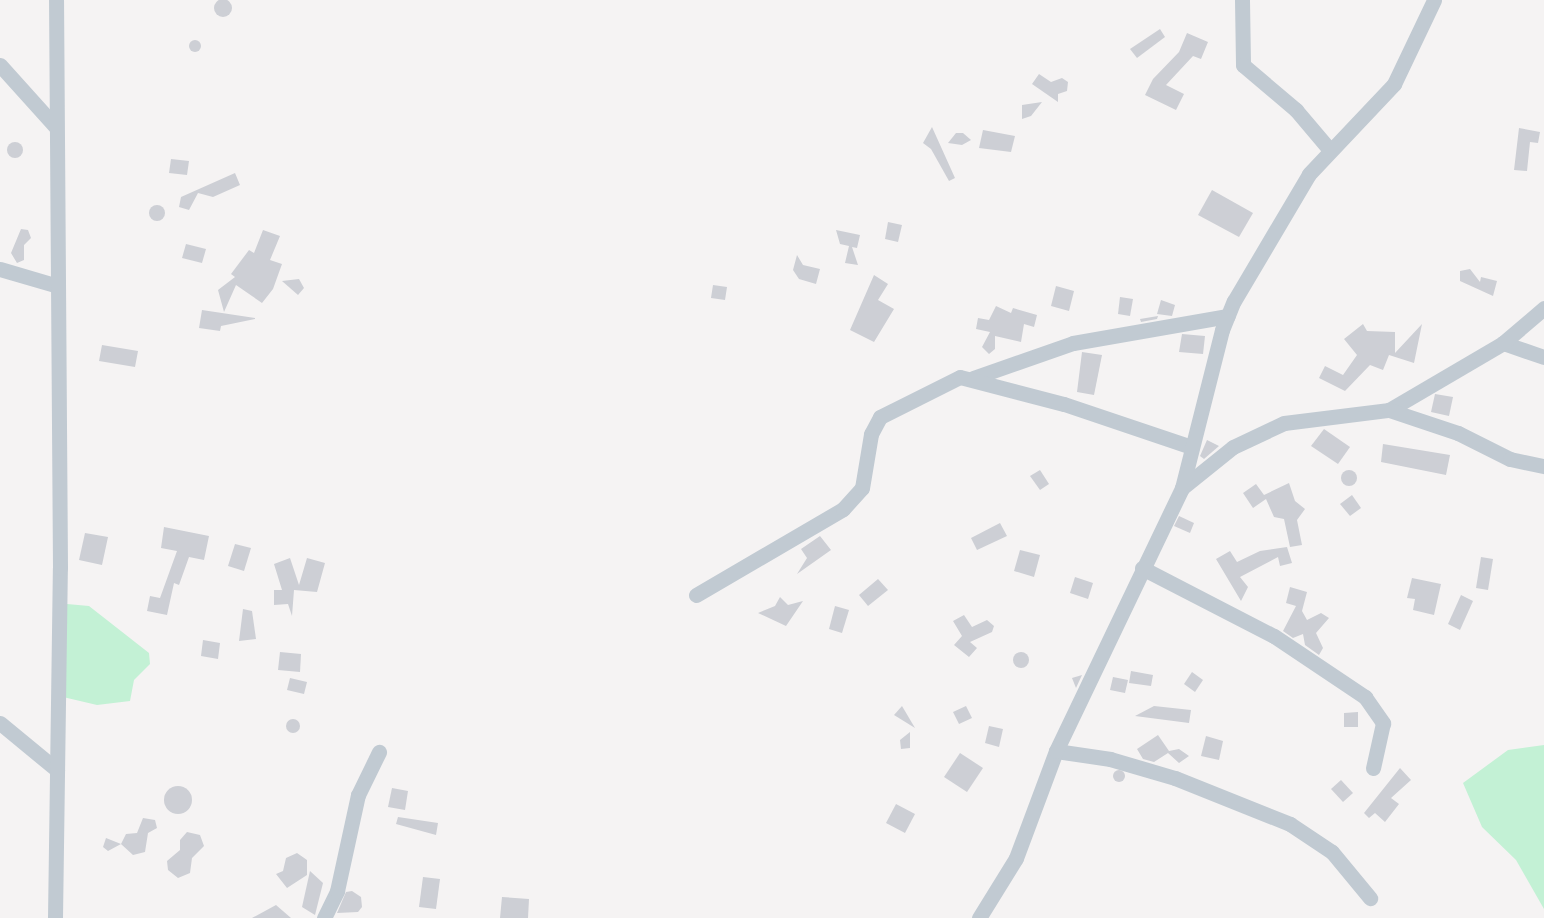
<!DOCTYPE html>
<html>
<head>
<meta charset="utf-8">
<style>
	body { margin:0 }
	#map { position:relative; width:1544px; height:918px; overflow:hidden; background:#f5f3f3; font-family:Overpass,sans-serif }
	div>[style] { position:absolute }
	.green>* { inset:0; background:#c3f1d5 }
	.building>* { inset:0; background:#cdcfd5 }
	.round { border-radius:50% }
	.minor>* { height:15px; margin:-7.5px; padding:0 7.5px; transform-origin:7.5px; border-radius:7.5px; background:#c1cad2 }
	span { translate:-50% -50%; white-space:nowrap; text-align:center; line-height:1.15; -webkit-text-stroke:4px #fff; paint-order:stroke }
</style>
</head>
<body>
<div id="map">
	<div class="green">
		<i style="clip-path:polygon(67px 604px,89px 606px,149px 653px,150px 664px,134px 680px,130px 701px,97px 705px,63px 697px)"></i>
		<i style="clip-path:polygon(1544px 745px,1544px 909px,1516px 860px,1482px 827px,1463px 783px,1508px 750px)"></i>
	</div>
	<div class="building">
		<i class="round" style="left:214px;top:-1px;width:18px;height:18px"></i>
		<i style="clip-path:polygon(1160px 29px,1165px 37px,1137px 58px,1130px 49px)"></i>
		<i style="clip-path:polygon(1187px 33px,1208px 42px,1201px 59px,1193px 56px,1166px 85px,1184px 94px,1176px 110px,1145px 95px,1153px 79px,1179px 52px)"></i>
		<i class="round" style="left:189px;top:40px;width:12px;height:12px"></i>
		<i style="clip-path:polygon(1039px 74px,1051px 82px,1062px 78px,1068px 82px,1067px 91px,1058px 94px,1058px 102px,1032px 84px)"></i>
		<i style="clip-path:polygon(1042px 102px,1031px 116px,1022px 119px,1022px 105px)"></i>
		<i style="clip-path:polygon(932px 127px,955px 178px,949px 181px,931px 149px,923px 143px)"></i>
		<i style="clip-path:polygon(1519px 128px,1540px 132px,1538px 143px,1530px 142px,1527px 171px,1514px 170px)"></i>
		<i style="clip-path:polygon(983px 130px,1015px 136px,1011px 152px,979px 148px)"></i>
		<i style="clip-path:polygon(956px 133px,963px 133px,971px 140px,962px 145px,948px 143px)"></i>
		<i class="round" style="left:7px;top:142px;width:16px;height:16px"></i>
		<i style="clip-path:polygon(171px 159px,189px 161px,187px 175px,169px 173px)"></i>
		<i style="clip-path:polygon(235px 173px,240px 185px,213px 197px,198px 193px,189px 210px,179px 207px,181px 197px)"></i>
		<i style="clip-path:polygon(1212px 190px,1253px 213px,1239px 237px,1198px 215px)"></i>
		<i class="round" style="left:149px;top:205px;width:16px;height:16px"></i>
		<i style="clip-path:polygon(888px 222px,902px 225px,898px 242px,885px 239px)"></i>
		<i style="clip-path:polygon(21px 229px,28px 230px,31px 238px,24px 245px,24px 260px,17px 263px,11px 253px)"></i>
		<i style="clip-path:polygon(263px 230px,280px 236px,270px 260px,282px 264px,273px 289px,262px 303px,236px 285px,224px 312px,218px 290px,235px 277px,231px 274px,249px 250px,254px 253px)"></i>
		<i style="clip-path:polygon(836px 230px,860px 235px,857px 248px,852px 247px,858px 265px,845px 263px,849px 246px,840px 244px)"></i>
		<i style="clip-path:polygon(186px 244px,206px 249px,202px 263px,182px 258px)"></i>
		<i style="clip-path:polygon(797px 255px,803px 265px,820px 269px,816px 284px,799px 279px,793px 270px)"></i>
		<i style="clip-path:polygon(1470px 269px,1480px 282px,1481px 277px,1497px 281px,1493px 296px,1460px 281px,1460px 271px)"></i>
		<i style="clip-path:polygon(874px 275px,888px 284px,878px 300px,894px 309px,874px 342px,850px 330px)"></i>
		<i style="clip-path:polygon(299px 279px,304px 288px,298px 295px,282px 281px)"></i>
		<i style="clip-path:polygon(713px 285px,727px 287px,725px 300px,711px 298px)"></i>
		<i style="clip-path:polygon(1056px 286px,1074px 291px,1069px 311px,1051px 306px)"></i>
		<i style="clip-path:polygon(1120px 297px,1133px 299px,1130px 316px,1118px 314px)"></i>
		<i style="clip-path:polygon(1161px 300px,1175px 305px,1172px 316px,1157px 314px)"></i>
		<i style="clip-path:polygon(996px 306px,1011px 313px,1013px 308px,1037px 315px,1034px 327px,1024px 324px,1021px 342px,995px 336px,995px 349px,989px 354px,982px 347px,990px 332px,976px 329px,978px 318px,989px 320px)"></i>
		<i style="clip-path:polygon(202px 310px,255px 318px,255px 319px,221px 326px,220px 331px,199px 328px)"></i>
		<i style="clip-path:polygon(1158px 316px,1157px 319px,1141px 322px,1140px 319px)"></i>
		<i style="clip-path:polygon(1363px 324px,1367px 331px,1395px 332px,1395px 353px,1422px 324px,1414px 363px,1389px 355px,1383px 370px,1370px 365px,1345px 391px,1319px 378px,1325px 366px,1343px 375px,1357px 355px,1344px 339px)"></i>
		<i style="clip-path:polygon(1182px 334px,1205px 336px,1203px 354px,1179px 352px)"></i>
		<i style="clip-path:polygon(102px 345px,138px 351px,135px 367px,99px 361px)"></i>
		<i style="clip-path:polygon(1082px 352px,1102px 355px,1094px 395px,1077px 392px)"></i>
		<i style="clip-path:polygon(1435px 394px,1453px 397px,1449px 416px,1431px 412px)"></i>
		<i style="clip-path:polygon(1324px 429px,1350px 447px,1338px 464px,1311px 446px)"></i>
		<i style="clip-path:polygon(1207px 440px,1219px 446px,1204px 459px,1200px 456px)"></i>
		<i style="clip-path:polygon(1383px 444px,1450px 455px,1446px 475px,1381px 462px)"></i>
		<i style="clip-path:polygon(1040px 470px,1049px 484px,1040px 490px,1030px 476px)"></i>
		<i class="round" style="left:1341px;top:470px;width:16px;height:16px"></i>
		<i style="clip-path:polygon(1289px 483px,1295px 501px,1305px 509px,1297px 520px,1302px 545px,1290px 547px,1284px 519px,1274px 517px,1266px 499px,1253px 508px,1243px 493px,1256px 484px,1264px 495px)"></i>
		<i style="clip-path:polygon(1352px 495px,1361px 508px,1350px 516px,1340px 504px)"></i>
		<i style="clip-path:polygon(1179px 516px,1194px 523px,1190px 533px,1174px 526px)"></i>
		<i style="clip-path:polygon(1000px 523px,1007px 536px,977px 550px,971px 538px)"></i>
		<i style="clip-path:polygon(164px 527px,209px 536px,204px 560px,189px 557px,179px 585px,174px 583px,167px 615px,147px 611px,150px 596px,160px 598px,177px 551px,161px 548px)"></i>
		<i style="clip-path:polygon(85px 533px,108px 537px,102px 565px,79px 560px)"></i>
		<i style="clip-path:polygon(820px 536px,831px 550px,797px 574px,807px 558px,801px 549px)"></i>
		<i style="clip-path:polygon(235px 544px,251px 548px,244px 571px,228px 566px)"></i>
		<i style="clip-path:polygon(1287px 547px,1292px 563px,1280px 566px,1278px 557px,1240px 577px,1248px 587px,1241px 601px,1216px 559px,1230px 551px,1237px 562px,1260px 551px)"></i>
		<i style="clip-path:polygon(1020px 550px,1040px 555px,1034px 577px,1014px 571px)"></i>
		<i style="clip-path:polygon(1481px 557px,1493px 559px,1488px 590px,1476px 588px)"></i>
		<i style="clip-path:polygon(290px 558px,299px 585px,307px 558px,325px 563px,317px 592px,294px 590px,292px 616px,288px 604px,274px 605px,274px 590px,282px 590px,274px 564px)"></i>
		<i style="clip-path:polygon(1075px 577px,1093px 583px,1088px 599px,1070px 593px)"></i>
		<i style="clip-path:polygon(1412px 578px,1441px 584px,1434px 615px,1413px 610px,1415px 599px,1407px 598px)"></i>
		<i style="clip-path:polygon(878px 579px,888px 590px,868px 606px,859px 595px)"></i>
		<i style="clip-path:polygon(1290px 587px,1307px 592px,1302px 611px,1307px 620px,1321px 613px,1329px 618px,1316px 633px,1323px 648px,1319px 655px,1305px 645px,1303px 634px,1293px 638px,1283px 631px,1296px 606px,1286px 603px)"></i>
		<i style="clip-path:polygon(1461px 595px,1473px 601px,1460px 630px,1448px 624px)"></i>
		<i style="clip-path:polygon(780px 597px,788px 605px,803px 601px,786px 626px,758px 613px,775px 606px)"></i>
		<i style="clip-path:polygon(835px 606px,849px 610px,842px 633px,829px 629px)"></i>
		<i style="clip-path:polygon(243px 609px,252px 611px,256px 639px,239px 641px)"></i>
		<i style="clip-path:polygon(964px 615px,972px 627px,987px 620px,994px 626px,992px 632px,970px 642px,977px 648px,969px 657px,954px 645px,962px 636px,953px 621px)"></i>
		<i style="clip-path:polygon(203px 640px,220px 643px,218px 659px,201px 656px)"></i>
		<i style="clip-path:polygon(280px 652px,301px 654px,300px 672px,278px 670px)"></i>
		<i class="round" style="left:1013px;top:652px;width:16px;height:16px"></i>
		<i style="clip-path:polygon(1131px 671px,1153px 675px,1151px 686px,1129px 683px)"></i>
		<i style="clip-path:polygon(1192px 672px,1203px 680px,1195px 692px,1184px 684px)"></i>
		<i style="clip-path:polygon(1082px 675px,1076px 688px,1072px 678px)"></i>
		<i style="clip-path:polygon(1113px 677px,1128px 680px,1125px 693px,1110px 690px)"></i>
		<i style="clip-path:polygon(290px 678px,307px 682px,304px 694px,287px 690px)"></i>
		<i style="clip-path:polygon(902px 706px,915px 728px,894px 715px)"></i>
		<i style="clip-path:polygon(966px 706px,972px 718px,959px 724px,953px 712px)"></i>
		<i style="clip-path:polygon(1154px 706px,1191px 710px,1189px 723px,1135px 716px)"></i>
		<i style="clip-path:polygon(1358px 712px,1358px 727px,1344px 727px,1344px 713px)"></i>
		<i class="round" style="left:286px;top:719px;width:14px;height:14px"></i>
		<i style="clip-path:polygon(989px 726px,1003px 729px,999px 747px,985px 743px)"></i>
		<i style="clip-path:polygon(910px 732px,910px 748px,901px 749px,900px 740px)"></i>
		<i style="clip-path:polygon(1158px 735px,1169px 751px,1179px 749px,1189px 756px,1179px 763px,1168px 753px,1154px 762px,1143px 759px,1137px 749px)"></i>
		<i style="clip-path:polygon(1206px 736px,1223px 741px,1219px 760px,1201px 756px)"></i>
		<i style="clip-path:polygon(960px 753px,983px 768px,967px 792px,944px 777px)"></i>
		<i style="clip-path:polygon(1400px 768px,1411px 780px,1391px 798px,1399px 804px,1385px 822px,1375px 813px,1369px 818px,1364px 813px)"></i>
		<i class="round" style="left:1113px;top:770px;width:12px;height:12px"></i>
		<i style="clip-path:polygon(1341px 780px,1353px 793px,1343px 802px,1331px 789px)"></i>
		<i class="round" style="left:164px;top:786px;width:28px;height:28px"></i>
		<i style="clip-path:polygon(392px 788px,408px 791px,405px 810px,388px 807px)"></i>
		<i style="clip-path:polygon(896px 804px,915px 814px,905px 833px,886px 823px)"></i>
		<i style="clip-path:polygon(398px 817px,438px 823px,436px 835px,396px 824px)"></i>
		<i style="clip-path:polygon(143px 818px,155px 820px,157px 828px,148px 833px,145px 852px,133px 855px,121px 844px,108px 851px,103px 847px,106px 838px,121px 844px,126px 834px,137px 833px)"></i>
		<i style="clip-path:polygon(187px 832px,200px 835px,204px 846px,192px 858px,190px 873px,178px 878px,168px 870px,167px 861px,180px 850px,180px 840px)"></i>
		<i style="clip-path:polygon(297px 853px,307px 860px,307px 875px,287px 888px,276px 874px,283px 871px,286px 858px)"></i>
		<i style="clip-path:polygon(310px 871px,323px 883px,315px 915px,302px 907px)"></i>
		<i style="clip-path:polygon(423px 877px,440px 879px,436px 909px,419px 907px)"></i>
		<i style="clip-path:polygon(352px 891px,361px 897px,362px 907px,358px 912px,337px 913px,346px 892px)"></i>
		<i style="clip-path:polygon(502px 897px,529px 899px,528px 918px,500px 918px)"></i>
		<i style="clip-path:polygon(276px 905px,291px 918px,252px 918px)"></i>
	</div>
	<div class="minor">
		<i style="left:1242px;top:0;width:65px;rotate:89.1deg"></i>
		<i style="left:1243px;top:65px;width:70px;rotate:40.3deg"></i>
		<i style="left:1296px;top:110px;width:51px;rotate:49.8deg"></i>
		<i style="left:0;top:65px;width:82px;rotate:48deg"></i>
		<i style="left:0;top:269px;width:60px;rotate:16.3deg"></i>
		<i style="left:1503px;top:343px;width:43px;rotate:18.9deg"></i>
		<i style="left:973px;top:378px;width:106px;rotate:-19.3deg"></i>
		<i style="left:1073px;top:343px;width:157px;rotate:-9.9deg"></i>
		<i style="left:1389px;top:410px;width:132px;rotate:-30.4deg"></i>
		<i style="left:1503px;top:343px;width:54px;rotate:-40.5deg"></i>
		<i style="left:1182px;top:488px;width:65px;rotate:-38.8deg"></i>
		<i style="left:1233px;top:447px;width:56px;rotate:-25.2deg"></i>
		<i style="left:1284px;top:423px;width:106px;rotate:-7.1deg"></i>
		<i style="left:1389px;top:410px;width:73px;rotate:18.4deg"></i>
		<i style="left:1458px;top:433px;width:58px;rotate:26.6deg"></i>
		<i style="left:1510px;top:459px;width:35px;rotate:12deg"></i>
		<i style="left:1142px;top:568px;width:148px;rotate:27.3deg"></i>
		<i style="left:1274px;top:636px;width:110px;rotate:33.8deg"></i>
		<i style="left:1365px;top:697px;width:32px;rotate:55deg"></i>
		<i style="left:1383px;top:723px;width:46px;rotate:102.5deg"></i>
		<i style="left:696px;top:595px;width:170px;rotate:-30.3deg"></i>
		<i style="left:843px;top:509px;width:28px;rotate:-48deg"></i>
		<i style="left:862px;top:488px;width:55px;rotate:-80.5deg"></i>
		<i style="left:871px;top:434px;width:19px;rotate:-62deg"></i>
		<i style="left:880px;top:417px;width:89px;rotate:-26.6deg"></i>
		<i style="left:960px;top:377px;width:107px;rotate:14.6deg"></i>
		<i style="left:1064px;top:404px;width:135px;rotate:18.6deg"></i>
		<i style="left:0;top:723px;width:74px;rotate:39.5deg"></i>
		<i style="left:1056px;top:751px;width:55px;rotate:8.4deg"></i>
		<i style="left:1110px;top:759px;width:68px;rotate:16.3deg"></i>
		<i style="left:1175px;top:778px;width:124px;rotate:21.8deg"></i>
		<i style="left:1290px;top:824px;width:50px;rotate:33.7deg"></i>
		<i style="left:1332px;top:852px;width:60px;rotate:50.4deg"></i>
		<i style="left:55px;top:918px;width:350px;rotate:-89.2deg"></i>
		<i style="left:60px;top:568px;width:568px;rotate:-90.4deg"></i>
		<i style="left:324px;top:918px;width:30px;rotate:-64deg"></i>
		<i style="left:337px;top:891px;width:98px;rotate:-77.7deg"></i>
		<i style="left:358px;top:795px;width:48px;rotate:-64deg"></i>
		<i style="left:979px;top:918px;width:70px;rotate:-58.3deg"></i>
		<i style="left:1016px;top:858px;width:114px;rotate:-69.5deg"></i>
		<i style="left:1056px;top:751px;width:292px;rotate:-64.4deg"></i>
		<i style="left:1182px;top:488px;width:163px;rotate:-75.8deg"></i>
		<i style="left:1222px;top:330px;width:31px;rotate:-68deg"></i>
		<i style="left:1234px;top:301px;width:147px;rotate:-59.4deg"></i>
		<i style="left:1309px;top:174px;width:124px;rotate:-46.6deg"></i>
		<i style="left:1394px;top:84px;width:93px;rotate:-64.5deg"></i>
	</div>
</div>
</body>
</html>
